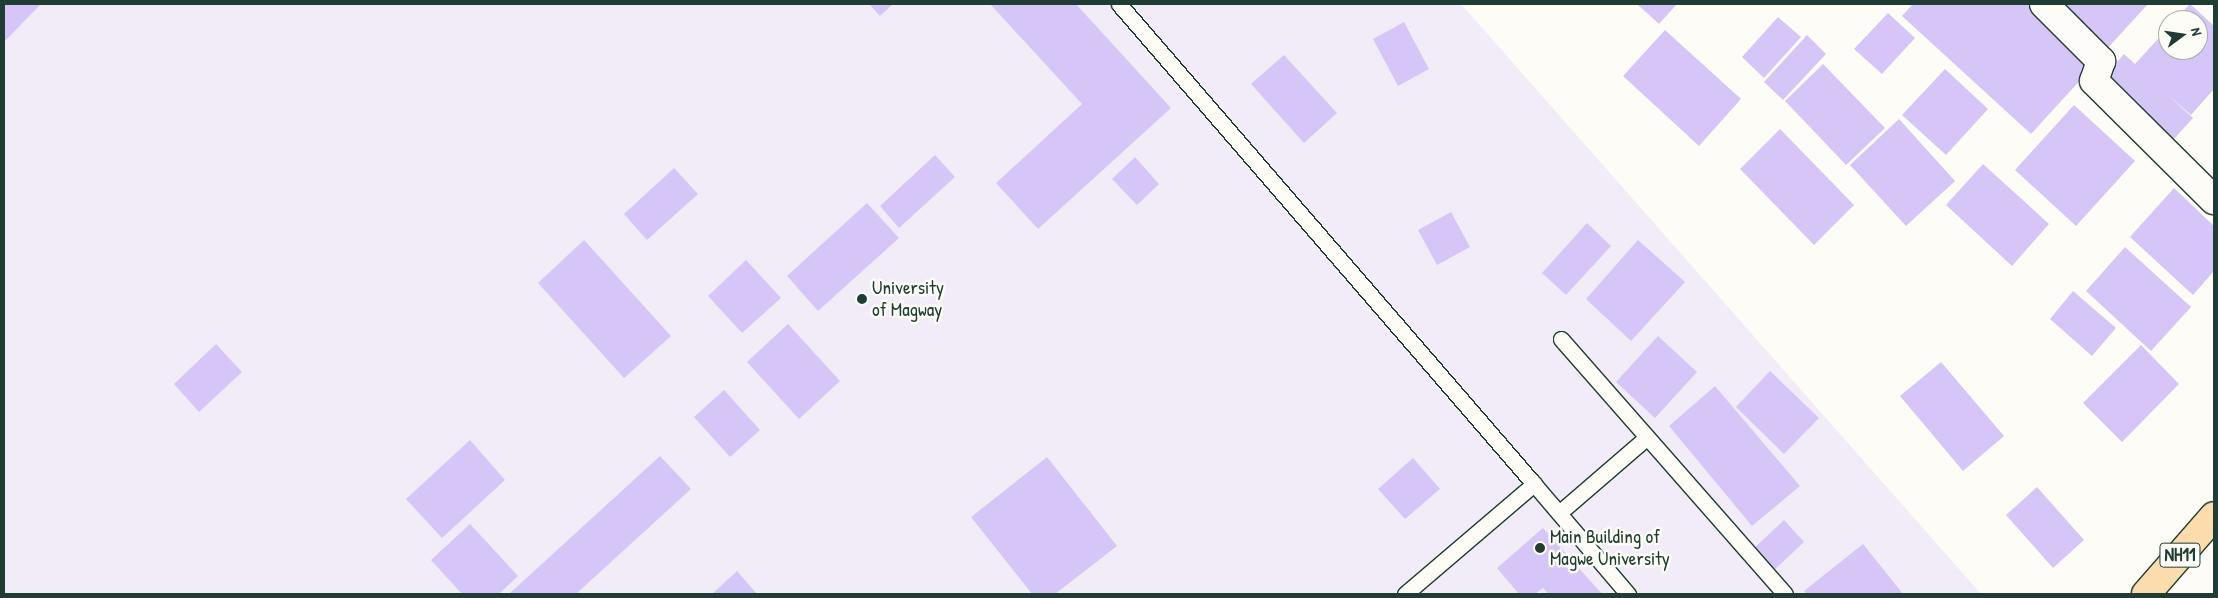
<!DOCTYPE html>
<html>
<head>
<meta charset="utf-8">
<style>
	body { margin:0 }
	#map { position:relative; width:2218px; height:598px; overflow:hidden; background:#fdfcf7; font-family:"Patrick Hand",sans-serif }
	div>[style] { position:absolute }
	.built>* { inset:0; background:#f1ecf7 }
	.building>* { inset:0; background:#d6c6f8 }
	.roads { filter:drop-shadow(1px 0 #1f3d34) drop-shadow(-1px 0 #1f3d34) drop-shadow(0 1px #1f3d34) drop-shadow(0 -1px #1f3d34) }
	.service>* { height:15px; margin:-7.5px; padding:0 7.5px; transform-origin:7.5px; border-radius:7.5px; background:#fdfcf7 }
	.minor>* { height:28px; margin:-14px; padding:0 14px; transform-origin:14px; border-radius:14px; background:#fdfcf7 }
	.trunk>* { height:28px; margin:-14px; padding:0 14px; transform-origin:14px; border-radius:14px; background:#fcdcac }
	.dots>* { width:14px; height:14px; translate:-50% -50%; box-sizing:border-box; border:2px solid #fdfcf7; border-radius:50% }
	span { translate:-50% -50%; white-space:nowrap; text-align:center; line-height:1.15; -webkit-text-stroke:5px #fdfcf7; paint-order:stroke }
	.shield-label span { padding:1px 4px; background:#fdfcf7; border:1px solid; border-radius:4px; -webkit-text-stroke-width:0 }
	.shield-label { font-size:18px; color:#1f3d34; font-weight:700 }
	.poi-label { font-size:19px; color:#1f3d34 }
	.left { translate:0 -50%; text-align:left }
	.frame { position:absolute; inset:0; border:5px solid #1f3d34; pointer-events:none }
	.north { position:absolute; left:2158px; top:10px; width:50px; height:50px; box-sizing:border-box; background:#fdfcf7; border:1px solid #a4b0a9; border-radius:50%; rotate:76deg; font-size:14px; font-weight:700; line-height:20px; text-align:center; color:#1f3d34 }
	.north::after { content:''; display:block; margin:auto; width:18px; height:22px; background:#1f3d34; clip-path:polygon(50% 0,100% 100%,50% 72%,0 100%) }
</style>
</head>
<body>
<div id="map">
	<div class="built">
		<i style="clip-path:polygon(4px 4px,1461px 4px,1981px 594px,4px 594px)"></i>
	</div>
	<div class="building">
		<i style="clip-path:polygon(4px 4px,41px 4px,4px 42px)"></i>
		<i style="clip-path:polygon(869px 4px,893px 4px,880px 16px)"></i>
		<i style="clip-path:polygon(990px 4px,1076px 4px,1171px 108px,1038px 229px,996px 183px,1082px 104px)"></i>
		<i style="clip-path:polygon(1637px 4px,1677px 4px,1659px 24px)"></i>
		<i style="clip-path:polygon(1913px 4px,2028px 4px,2094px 65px,2031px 134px,1902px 16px)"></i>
		<i style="clip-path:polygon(2051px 4px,2148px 4px,2104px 52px)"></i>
		<i style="clip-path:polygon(2190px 4px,2214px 26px,2214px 89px,2191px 115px,2168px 95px,2193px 118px,2173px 140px,2104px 77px,2124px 54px,2135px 64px,2168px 28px,2168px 50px,2198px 50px,2198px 20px,2175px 20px)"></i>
		<i style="clip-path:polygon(1888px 13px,1915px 38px,1882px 74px,1854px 49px)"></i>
		<i style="clip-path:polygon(1778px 17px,1801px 37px,1764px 78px,1742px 57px)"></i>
		<i style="clip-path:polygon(1404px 22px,1429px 69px,1398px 86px,1373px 39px)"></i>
		<i style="clip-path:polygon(1665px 30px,1741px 99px,1699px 146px,1623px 76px)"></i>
		<i style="clip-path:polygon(1807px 35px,1826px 54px,1783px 100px,1764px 82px)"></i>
		<i style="clip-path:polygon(1284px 55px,1337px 113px,1304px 143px,1251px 84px)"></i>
		<i style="clip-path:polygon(1823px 64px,1885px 128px,1846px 165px,1785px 101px)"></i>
		<i style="clip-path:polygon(1945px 69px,1988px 109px,1946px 155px,1902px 115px)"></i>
		<i style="clip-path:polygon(2074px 105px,2135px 161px,2076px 226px,2015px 170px)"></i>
		<i style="clip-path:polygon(1899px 119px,1955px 181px,1906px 226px,1850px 165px)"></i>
		<i style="clip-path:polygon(1780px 129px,1854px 205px,1814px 245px,1740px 169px)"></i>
		<i style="clip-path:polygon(935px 155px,955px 177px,899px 228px,880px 206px)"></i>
		<i style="clip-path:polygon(1135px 157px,1159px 184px,1137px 205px,1112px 179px)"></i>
		<i style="clip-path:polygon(1983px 164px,2049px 224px,2012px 266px,1946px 205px)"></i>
		<i style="clip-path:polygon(674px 168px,698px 194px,647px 240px,624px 214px)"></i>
		<i style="clip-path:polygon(2174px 188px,2214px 226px,2214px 271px,2193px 295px,2130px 237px)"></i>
		<i style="clip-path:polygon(867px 203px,899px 238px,818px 311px,787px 276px)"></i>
		<i style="clip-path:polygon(1451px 212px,1470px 247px,1437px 265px,1418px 230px)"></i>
		<i style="clip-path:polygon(1587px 223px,1611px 246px,1566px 295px,1542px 273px)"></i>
		<i style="clip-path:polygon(584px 240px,671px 336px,624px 378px,538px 283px)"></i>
		<i style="clip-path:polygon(1638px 240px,1685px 282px,1631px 341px,1586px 299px)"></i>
		<i style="clip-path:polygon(2125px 247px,2191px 307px,2151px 351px,2086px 291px)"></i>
		<i style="clip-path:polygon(746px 260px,781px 298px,742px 333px,708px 296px)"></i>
		<i style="clip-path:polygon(2073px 291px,2116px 328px,2092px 356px,2050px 319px)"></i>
		<i style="clip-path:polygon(788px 324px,840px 381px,799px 419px,747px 362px)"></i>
		<i style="clip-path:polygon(1658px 336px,1697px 372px,1655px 418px,1616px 382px)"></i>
		<i style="clip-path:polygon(216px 344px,242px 372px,199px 412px,174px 384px)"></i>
		<i style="clip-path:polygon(2141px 345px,2179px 384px,2122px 442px,2083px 403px)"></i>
		<i style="clip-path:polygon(1941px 362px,2004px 436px,1963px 471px,1900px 396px)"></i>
		<i style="clip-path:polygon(1770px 371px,1819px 418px,1784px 454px,1736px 407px)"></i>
		<i style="clip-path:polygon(1715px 386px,1800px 486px,1752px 526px,1669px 426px)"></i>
		<i style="clip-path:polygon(724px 390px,760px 430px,730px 457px,694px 417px)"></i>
		<i style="clip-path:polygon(470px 440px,505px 480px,442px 538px,406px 499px)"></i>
		<i style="clip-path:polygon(660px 456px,691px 489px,576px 594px,509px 594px)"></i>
		<i style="clip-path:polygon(1047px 457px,1117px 546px,1055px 594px,1032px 594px,971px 517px)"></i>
		<i style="clip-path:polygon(1413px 458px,1440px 489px,1405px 519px,1378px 489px)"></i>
		<i style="clip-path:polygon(2037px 487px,2084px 540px,2053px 568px,2006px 515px)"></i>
		<i style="clip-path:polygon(1784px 520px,1804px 542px,1771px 573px,1750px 552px)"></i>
		<i style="clip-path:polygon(470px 524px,518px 576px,499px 594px,462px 594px,431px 560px)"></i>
		<i style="clip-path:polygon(1543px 528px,1602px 594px,1548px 594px,1543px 588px,1535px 594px,1519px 594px,1497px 568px)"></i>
		<i style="clip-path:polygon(1863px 544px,1903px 594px,1806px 594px,1804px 591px)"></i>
		<i style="clip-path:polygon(737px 571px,757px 594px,712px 594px)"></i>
	</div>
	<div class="roads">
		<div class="service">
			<i style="left:1119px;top:4px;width:635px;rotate:49.15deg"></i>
			<i style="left:1561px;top:339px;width:339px;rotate:48.7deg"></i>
			<i style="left:1559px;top:513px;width:116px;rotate:-40.8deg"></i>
			<i style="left:1405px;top:594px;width:170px;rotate:-40.5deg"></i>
			<i style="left:1534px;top:484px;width:145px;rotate:49.5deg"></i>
		</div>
		<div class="minor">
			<i style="left:2044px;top:4px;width:81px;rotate:45deg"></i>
			<i style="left:2101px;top:61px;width:21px;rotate:109deg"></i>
			<i style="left:2094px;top:81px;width:169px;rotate:44.8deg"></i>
		</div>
		<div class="trunk">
			<i style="left:2146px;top:594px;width:103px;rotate:-48.9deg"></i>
		</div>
	</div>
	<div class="dots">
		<i style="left:862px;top:299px;background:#1f3d34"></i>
		<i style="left:1540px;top:548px;background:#1f3d34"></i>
	</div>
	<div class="shield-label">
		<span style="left:2180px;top:555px">NH11</span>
	</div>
	<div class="poi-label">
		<span class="left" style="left:872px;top:299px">University<br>of Magway</span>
		<span class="left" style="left:1550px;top:548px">Main Building of<br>Magwe University</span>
	</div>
	<div class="frame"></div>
	<div class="north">N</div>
</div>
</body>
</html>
